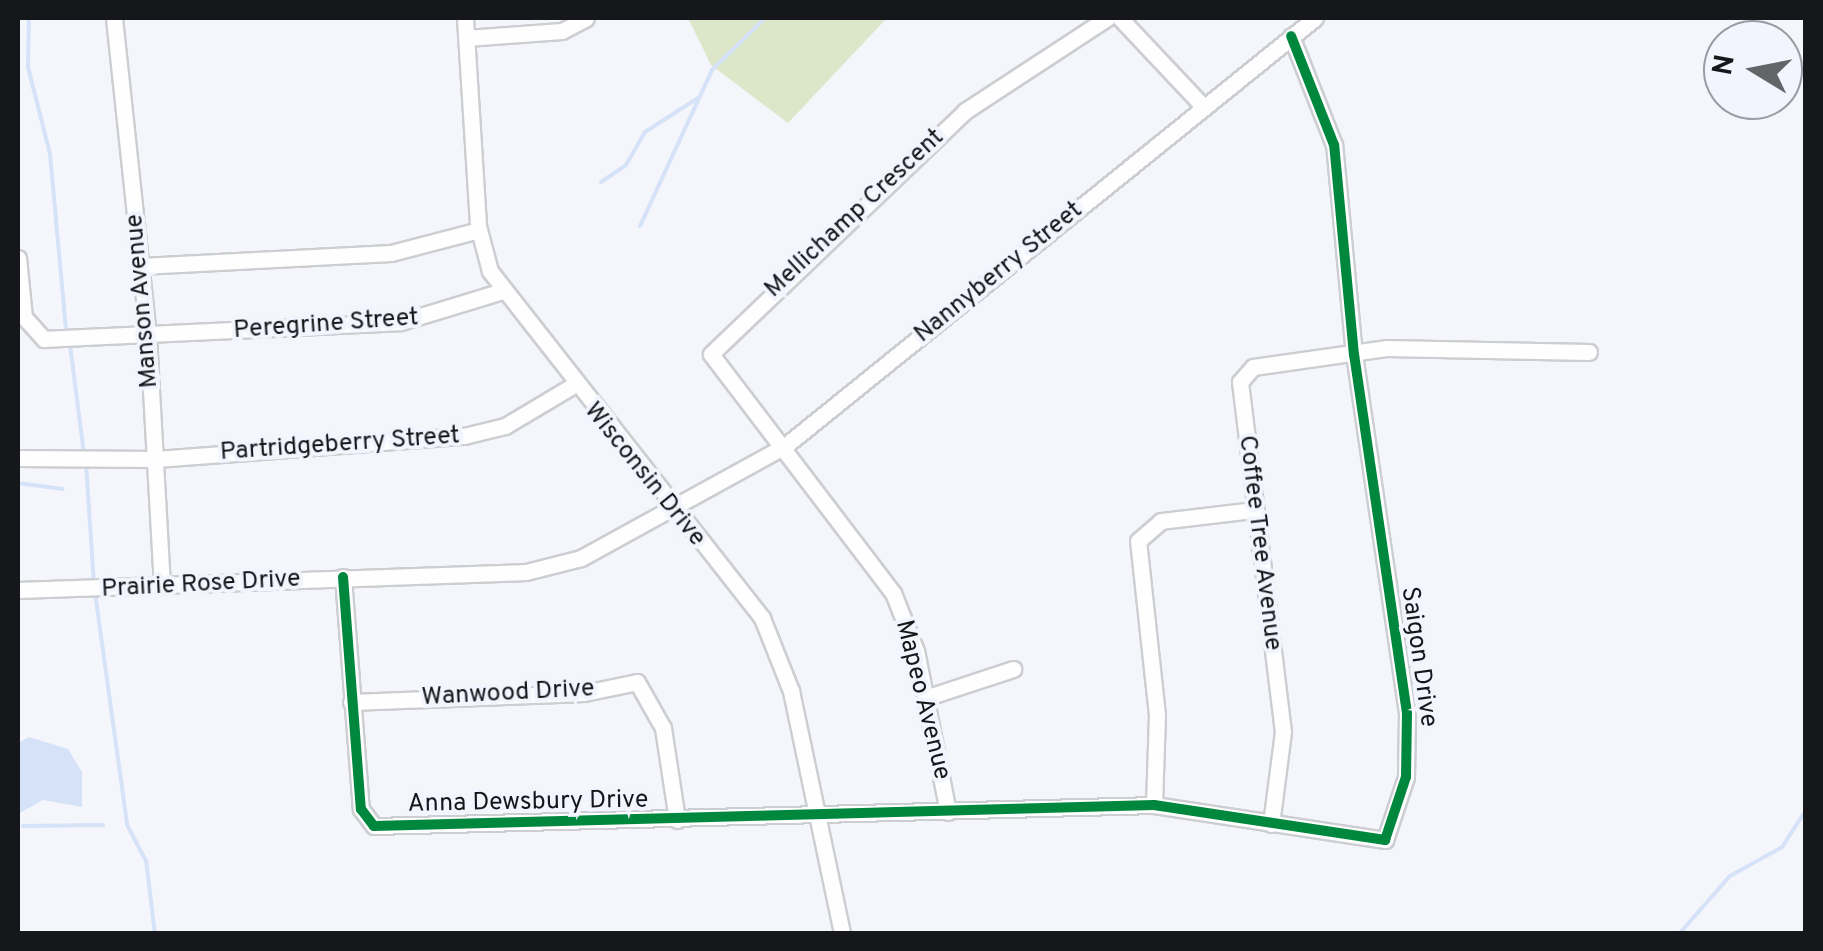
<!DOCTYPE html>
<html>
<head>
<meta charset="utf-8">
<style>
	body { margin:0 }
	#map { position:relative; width:1823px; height:951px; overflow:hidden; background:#f5f6fb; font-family:Overpass,sans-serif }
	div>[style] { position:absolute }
	.green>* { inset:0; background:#dce7ca }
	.water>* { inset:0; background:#d6e2f8 }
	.stream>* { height:4px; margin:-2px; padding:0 2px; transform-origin:2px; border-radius:2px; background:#d6e2f8 }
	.roads { filter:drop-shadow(2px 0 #cdced2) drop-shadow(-2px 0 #cdced2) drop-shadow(0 2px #cdced2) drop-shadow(0 -2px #cdced2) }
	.minor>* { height:15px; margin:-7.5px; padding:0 7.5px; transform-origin:7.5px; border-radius:7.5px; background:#fefefe }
	.cycleway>* { height:10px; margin:-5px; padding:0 5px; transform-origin:5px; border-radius:5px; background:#00873e }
	span { translate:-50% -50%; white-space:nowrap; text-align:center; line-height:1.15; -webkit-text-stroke:8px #f2f5fe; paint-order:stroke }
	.street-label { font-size:25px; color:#16171b }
	.frame { position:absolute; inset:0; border:20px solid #16171b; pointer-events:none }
	.north { position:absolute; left:1703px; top:20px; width:100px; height:100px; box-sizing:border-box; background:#f2f5fe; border:2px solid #9a9ca3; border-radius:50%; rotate:280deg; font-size:28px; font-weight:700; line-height:40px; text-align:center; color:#16171b }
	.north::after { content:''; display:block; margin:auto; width:35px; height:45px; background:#646569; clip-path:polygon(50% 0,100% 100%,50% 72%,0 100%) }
</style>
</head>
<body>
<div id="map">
	<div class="green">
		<i style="clip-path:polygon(688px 18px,887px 18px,788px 123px,711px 65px)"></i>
	</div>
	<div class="water">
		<i style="clip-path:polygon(29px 737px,68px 749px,82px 772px,82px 807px,43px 800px,18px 814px,18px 743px)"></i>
	</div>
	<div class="stream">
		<i style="left:29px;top:18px;width:49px;rotate:91.2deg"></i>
		<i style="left:28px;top:67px;width:90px;rotate:75.8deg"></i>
		<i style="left:50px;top:154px;width:178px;rotate:84.8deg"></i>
		<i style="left:601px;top:182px;width:30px;rotate:-34deg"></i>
		<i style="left:626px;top:165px;width:38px;rotate:-60deg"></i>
		<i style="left:645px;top:132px;width:63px;rotate:-32.7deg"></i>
		<i style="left:640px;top:226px;width:172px;rotate:-65.2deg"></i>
		<i style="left:712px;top:70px;width:74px;rotate:-44.5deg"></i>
		<i style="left:70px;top:345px;width:110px;rotate:82.7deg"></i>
		<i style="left:86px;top:464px;width:119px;rotate:86.2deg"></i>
		<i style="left:18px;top:483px;width:45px;rotate:7.6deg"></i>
		<i style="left:95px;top:593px;width:234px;rotate:82.1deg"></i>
		<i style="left:127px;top:825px;width:40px;rotate:62deg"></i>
		<i style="left:146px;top:860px;width:75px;rotate:83.1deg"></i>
		<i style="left:23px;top:826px;width:80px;rotate:-0.7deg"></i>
		<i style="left:1679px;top:934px;width:77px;rotate:-48.7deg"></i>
		<i style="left:1730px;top:876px;width:60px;rotate:-29.1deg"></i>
		<i style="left:1782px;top:847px;width:44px;rotate:-57deg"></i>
	</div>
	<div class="roads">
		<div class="minor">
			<i style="left:114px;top:18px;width:320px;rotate:83.9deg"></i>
			<i style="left:148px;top:336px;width:250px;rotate:86.8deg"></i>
			<i style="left:465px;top:18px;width:208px;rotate:86.4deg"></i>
			<i style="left:478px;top:226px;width:47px;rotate:75.1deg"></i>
			<i style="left:490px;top:271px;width:441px;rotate:51.9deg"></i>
			<i style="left:762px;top:618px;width:79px;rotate:68.3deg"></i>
			<i style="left:791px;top:691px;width:248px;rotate:78.1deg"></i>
			<i style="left:1120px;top:18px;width:121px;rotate:46.7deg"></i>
			<i style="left:466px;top:38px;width:96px;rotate:-4.2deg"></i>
			<i style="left:562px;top:31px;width:27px;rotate:-28deg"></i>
			<i style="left:18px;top:258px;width:59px;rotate:84.2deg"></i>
			<i style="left:24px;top:317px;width:30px;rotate:48deg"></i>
			<i style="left:44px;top:339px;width:357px;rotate:-2.7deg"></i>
			<i style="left:401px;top:322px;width:102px;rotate:-17deg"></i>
			<i style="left:141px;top:266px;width:250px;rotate:-3deg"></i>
			<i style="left:391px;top:253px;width:91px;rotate:-14.6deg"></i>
			<i style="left:18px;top:458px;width:138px;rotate:0.4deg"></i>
			<i style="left:156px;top:459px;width:309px;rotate:-4.3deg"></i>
			<i style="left:464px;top:436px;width:42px;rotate:-13.7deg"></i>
			<i style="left:505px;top:426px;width:78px;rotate:-30.8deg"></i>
			<i style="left:343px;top:577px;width:233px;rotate:85.6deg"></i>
			<i style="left:361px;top:809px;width:21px;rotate:53deg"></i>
			<i style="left:374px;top:826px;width:780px;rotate:-1.54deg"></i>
			<i style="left:1154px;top:805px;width:234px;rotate:8.6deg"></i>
			<i style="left:1385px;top:840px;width:66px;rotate:-71.6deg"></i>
			<i style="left:1406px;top:777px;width:64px;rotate:-89.1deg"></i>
			<i style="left:1407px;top:713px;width:362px;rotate:-98.4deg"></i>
			<i style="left:1354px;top:355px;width:211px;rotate:-95.4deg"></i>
			<i style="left:1334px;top:145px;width:117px;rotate:-111.5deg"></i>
			<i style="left:18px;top:590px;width:508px;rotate:-2.03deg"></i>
			<i style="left:526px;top:572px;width:57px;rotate:-14.3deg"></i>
			<i style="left:581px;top:558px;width:233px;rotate:-28.8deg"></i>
			<i style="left:785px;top:446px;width:681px;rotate:-38.92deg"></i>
			<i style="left:925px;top:698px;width:93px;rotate:-18.2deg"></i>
			<i style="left:351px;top:702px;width:233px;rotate:-2.2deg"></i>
			<i style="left:584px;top:693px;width:54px;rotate:-11.7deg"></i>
			<i style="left:637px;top:682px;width:53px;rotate:60.5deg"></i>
			<i style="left:663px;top:728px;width:93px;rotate:81.3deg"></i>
			<i style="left:1154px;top:805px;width:90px;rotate:-88.1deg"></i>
			<i style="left:1157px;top:715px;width:175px;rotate:-96.2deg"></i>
			<i style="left:1138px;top:541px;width:30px;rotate:-41deg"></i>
			<i style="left:1161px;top:521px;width:93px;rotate:-6.8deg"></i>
			<i style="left:948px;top:812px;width:164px;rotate:-101.2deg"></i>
			<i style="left:916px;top:651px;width:62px;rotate:-111.6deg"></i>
			<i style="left:893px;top:593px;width:300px;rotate:-127.3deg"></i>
			<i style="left:711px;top:354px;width:352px;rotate:-43.7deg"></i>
			<i style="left:965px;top:111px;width:170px;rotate:-33.2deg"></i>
			<i style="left:1271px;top:824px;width:93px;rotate:-82.6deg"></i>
			<i style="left:1283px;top:732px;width:353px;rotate:-97deg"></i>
			<i style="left:1240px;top:382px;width:20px;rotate:-49deg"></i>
			<i style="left:1253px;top:367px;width:134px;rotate:-8.1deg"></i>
			<i style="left:1386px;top:348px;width:203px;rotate:1.1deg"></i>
		</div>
	</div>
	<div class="cycleway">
		<i style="left:343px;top:577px;width:233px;rotate:85.6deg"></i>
		<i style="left:361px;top:809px;width:21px;rotate:53deg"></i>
		<i style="left:374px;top:826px;width:780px;rotate:-1.54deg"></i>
		<i style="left:1154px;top:805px;width:234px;rotate:8.6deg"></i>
		<i style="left:1385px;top:840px;width:66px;rotate:-71.6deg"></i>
		<i style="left:1406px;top:777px;width:64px;rotate:-89.1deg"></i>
		<i style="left:1407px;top:713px;width:362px;rotate:-98.4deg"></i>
		<i style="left:1354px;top:355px;width:211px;rotate:-95.4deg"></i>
		<i style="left:1334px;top:145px;width:117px;rotate:-111.5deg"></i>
	</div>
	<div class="street-label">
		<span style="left:855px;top:214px;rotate:-43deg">Mellichamp Crescent</span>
		<span style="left:999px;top:273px;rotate:-39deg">Nannyberry Street</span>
		<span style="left:143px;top:301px;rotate:-95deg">Manson Avenue</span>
		<span style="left:326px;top:325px;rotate:-4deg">Peregrine Street</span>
		<span style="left:340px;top:445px;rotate:-4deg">Partridgeberry Street</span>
		<span style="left:644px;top:475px;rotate:51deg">Wisconsin Drive</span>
		<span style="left:1259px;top:543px;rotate:83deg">Coffee Tree Avenue</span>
		<span style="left:201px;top:585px;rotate:-3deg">Prairie Rose Drive</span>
		<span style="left:1418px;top:657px;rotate:82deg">Saigon Drive</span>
		<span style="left:508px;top:694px;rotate:-3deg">Wanwood Drive</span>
		<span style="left:922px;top:700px;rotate:76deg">Mapeo Avenue</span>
		<span style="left:528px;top:803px;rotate:-1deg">Anna Dewsbury Drive</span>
	</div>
	<div class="frame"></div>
	<div class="north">N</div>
</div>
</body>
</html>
